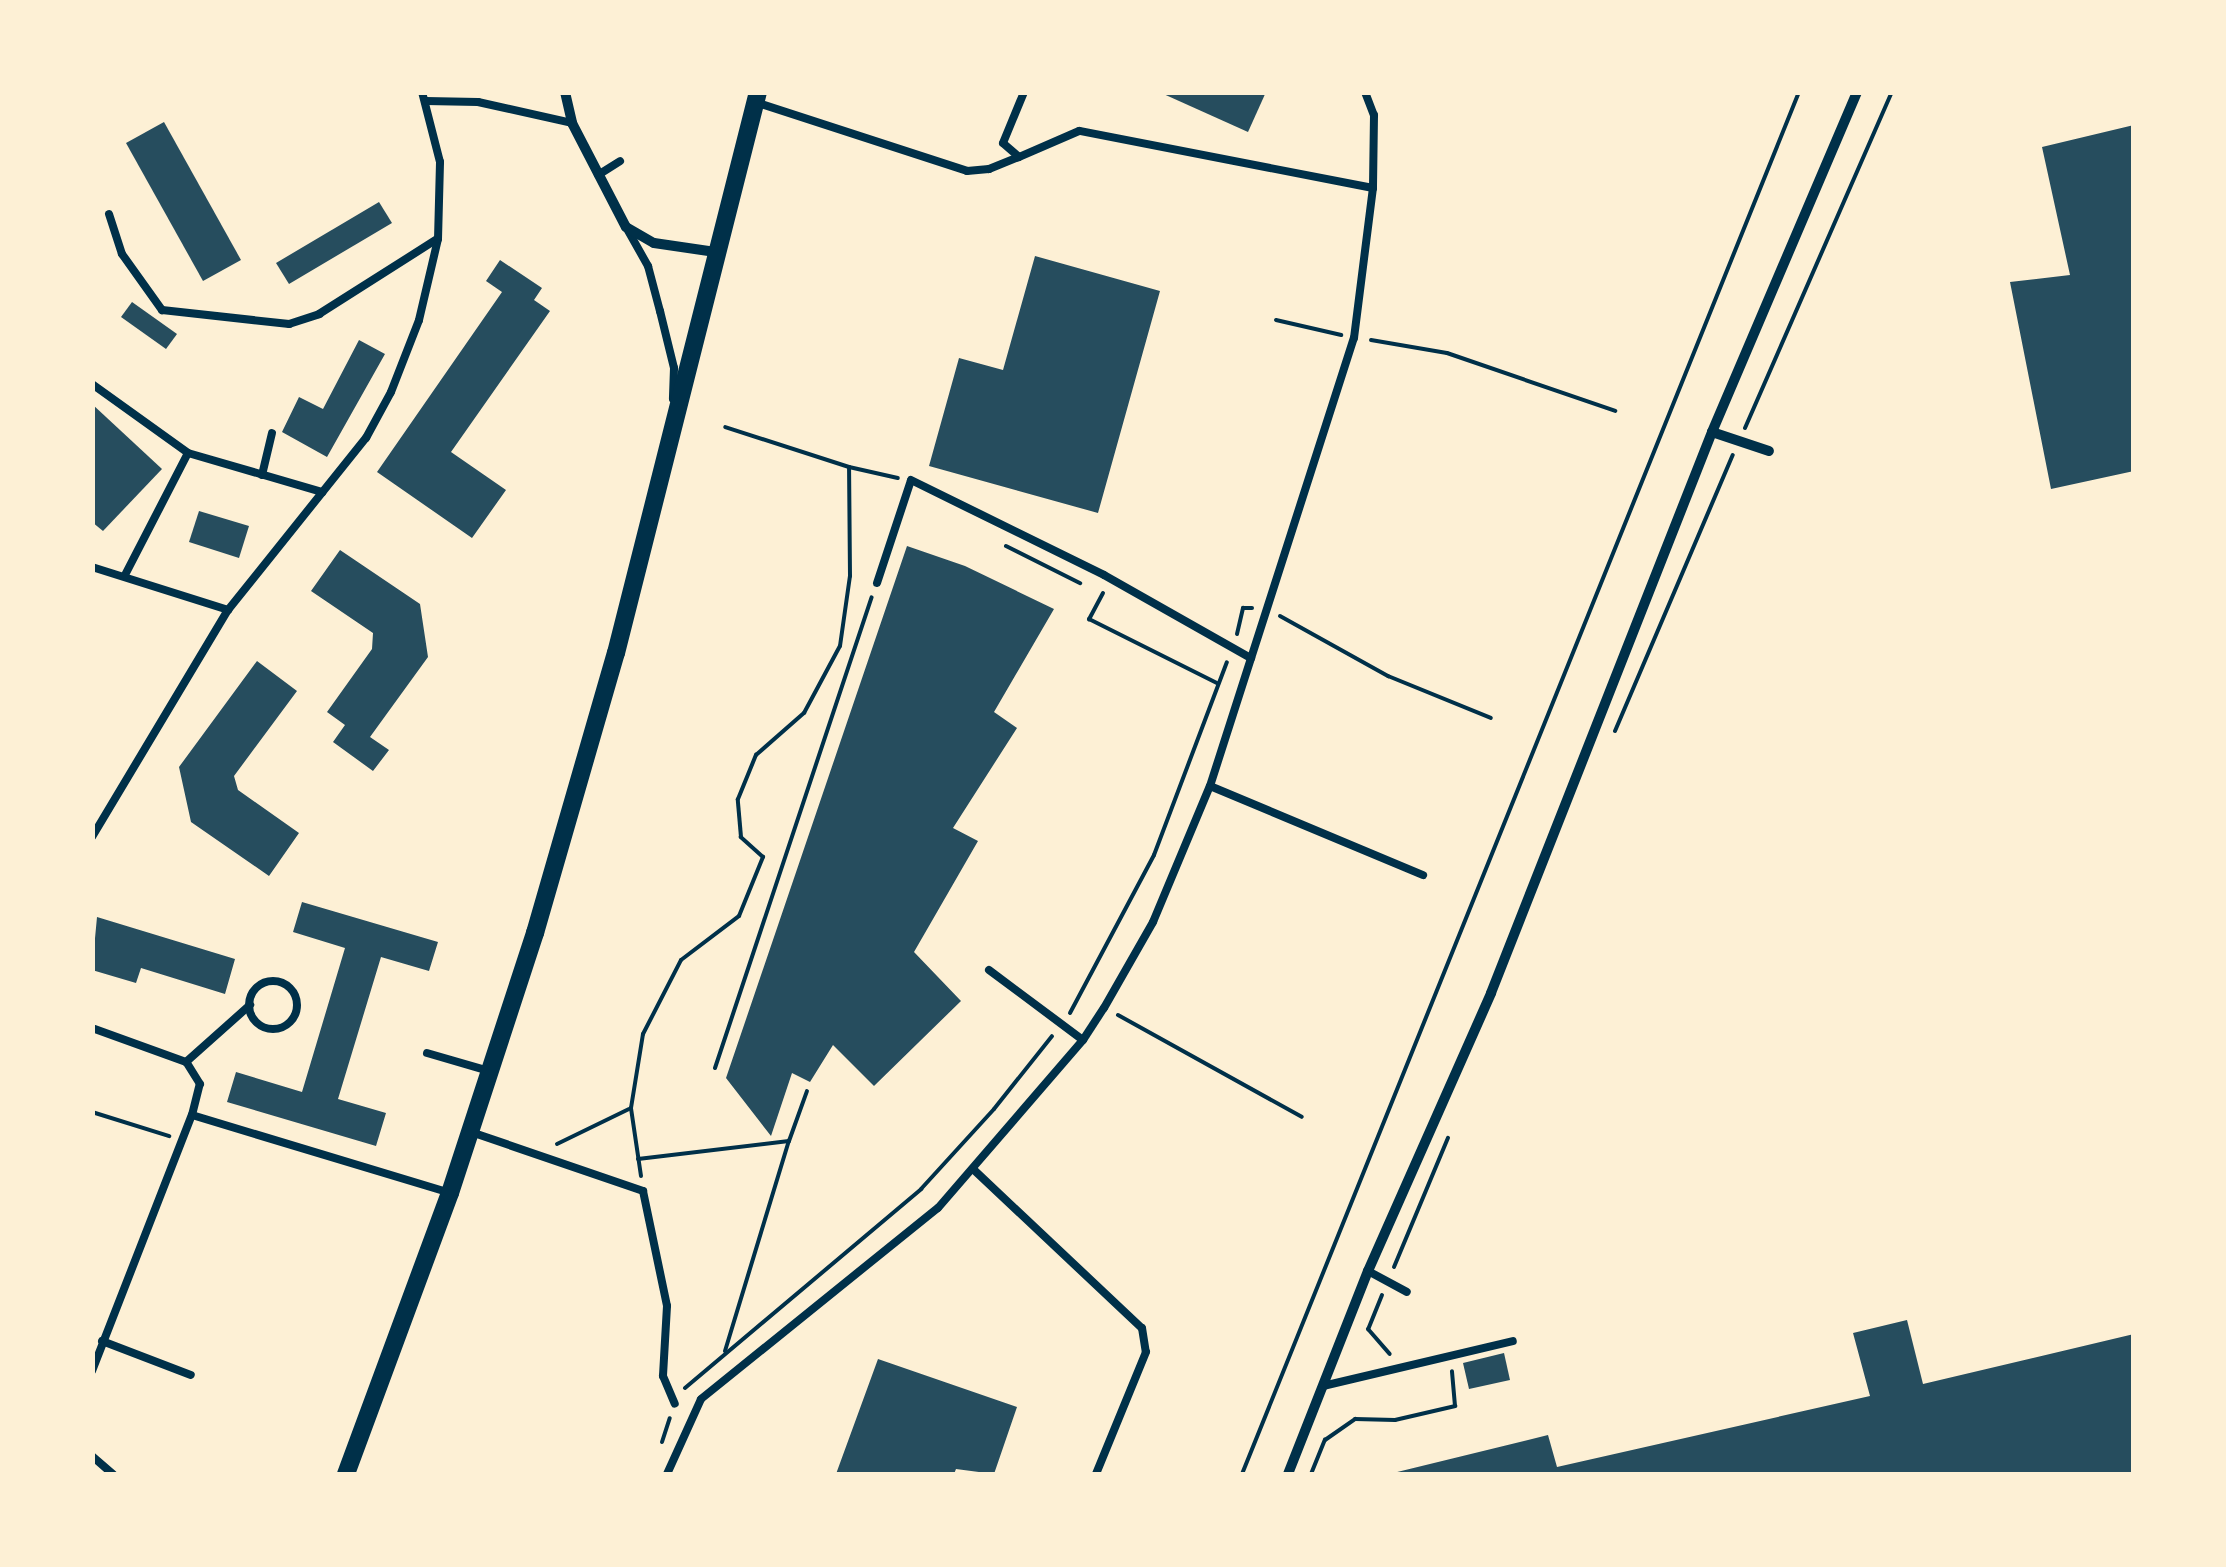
<!DOCTYPE html>
<html>
<head>
<meta charset="utf-8">
<style>
	body { margin:0 }
	#map { position:relative; width:2226px; height:1567px; overflow:hidden; background:#fdf0d5; font-family:Arial,sans-serif }
	div>[style] { position:absolute }
	.building>* { inset:0; background:#264d5e }
	.path>* { height:4px; margin:-2px; padding:0 2px; transform-origin:2px; border-radius:2px; background:#003049 }
	.service>* { height:8px; margin:-4px; padding:0 4px; transform-origin:4px; border-radius:4px; background:#003049 }
	.service>.ring { margin:-4px; padding:0; box-sizing:content-box; background:none; border:8px solid #003049; border-radius:50% }
	.minor>* { height:10px; margin:-5px; padding:0 5px; transform-origin:5px; border-radius:5px; background:#003049 }
	.tertiary>* { height:18px; margin:-9px; padding:0 9px; transform-origin:9px; border-radius:9px; background:#003049 }
	span { translate:-50% -50%; white-space:nowrap; text-align:center; line-height:1.15; -webkit-text-stroke:9px #fdf0d5; paint-order:stroke }
	.frame { position:absolute; inset:0; border:95px solid #fdf0d5; pointer-events:none }
</style>
</head>
<body>
<div id="map">
	<div class="building">
		<i style="clip-path:polygon(1159px 92px,1266px 92px,1248px 132px)"></i>
		<i style="clip-path:polygon(164px 122px,241px 260px,203px 281px,126px 143px)"></i>
		<i style="clip-path:polygon(2134px 125px,2134px 471px,2051px 489px,2010px 282px,2070px 275px,2042px 147px)"></i>
		<i style="clip-path:polygon(379px 202px,392px 223px,289px 284px,276px 263px)"></i>
		<i style="clip-path:polygon(1035px 256px,1160px 291px,1098px 513px,929px 466px,959px 358px,1003px 370px)"></i>
		<i style="clip-path:polygon(500px 260px,542px 288px,534px 300px,550px 311px,451px 452px,506px 490px,472px 538px,377px 472px,502px 292px,486px 281px)"></i>
		<i style="clip-path:polygon(132px 302px,177px 334px,166px 349px,121px 317px)"></i>
		<i style="clip-path:polygon(359px 340px,385px 354px,327px 457px,282px 432px,299px 397px,323px 409px)"></i>
		<i style="clip-path:polygon(92px 404px,162px 469px,103px 531px,92px 522px)"></i>
		<i style="clip-path:polygon(199px 511px,249px 526px,239px 558px,189px 542px)"></i>
		<i style="clip-path:polygon(907px 546px,965px 566px,1054px 609px,994px 712px,1017px 728px,953px 828px,978px 841px,914px 952px,961px 1001px,874px 1086px,833px 1045px,810px 1082px,792px 1073px,771px 1136px,726px 1078px)"></i>
		<i style="clip-path:polygon(340px 550px,420px 604px,428px 657px,370px 737px,389px 750px,373px 771px,333px 742px,345px 725px,327px 712px,372px 649px,373px 633px,311px 591px)"></i>
		<i style="clip-path:polygon(257px 661px,297px 691px,234px 776px,238px 790px,299px 833px,269px 876px,191px 822px,179px 767px)"></i>
		<i style="clip-path:polygon(302px 902px,438px 942px,429px 971px,381px 957px,338px 1099px,386px 1113px,376px 1146px,227px 1102px,236px 1072px,302px 1092px,345px 948px,293px 932px)"></i>
		<i style="clip-path:polygon(97px 917px,235px 959px,225px 994px,141px 968px,136px 983px,92px 970px)"></i>
		<i style="clip-path:polygon(1907px 1320px,1923px 1384px,2134px 1334px,2134px 1474px,1389px 1474px,1548px 1435px,1557px 1467px,1870px 1396px,1853px 1333px)"></i>
		<i style="clip-path:polygon(1504px 1353px,1510px 1380px,1469px 1389px,1463px 1363px)"></i>
		<i style="clip-path:polygon(878px 1359px,1017px 1407px,994px 1474px,956px 1469px,954px 1474px,836px 1474px)"></i>
	</div>
	<div class="path">
		<i style="left:1276px;top:320px;width:67px;rotate:13deg"></i>
		<i style="left:1371px;top:340px;width:77px;rotate:9.7deg"></i>
		<i style="left:1447px;top:353px;width:178px;rotate:19deg"></i>
		<i style="left:1745px;top:428px;width:367px;rotate:-66.4deg"></i>
		<i style="left:849px;top:467px;width:50px;rotate:12.7deg"></i>
		<i style="left:1006px;top:546px;width:83px;rotate:26.6deg"></i>
		<i style="left:1103px;top:593px;width:30px;rotate:118deg"></i>
		<i style="left:1089px;top:619px;width:143px;rotate:26.6deg"></i>
		<i style="left:1280px;top:616px;width:124px;rotate:29.1deg"></i>
		<i style="left:1388px;top:676px;width:111px;rotate:22.2deg"></i>
		<i style="left:1237px;top:634px;width:27px;rotate:-77deg"></i>
		<i style="left:1243px;top:608px;width:9px"></i>
		<i style="left:1615px;top:731px;width:300px;rotate:-66.9deg"></i>
		<i style="left:1070px;top:1013px;width:179px;rotate:-62deg"></i>
		<i style="left:1154px;top:855px;width:206px;rotate:-69.3deg"></i>
		<i style="left:1118px;top:1015px;width:210px;rotate:29deg"></i>
		<i style="left:715px;top:1068px;width:496px;rotate:-71.6deg"></i>
		<i style="left:92px;top:1112px;width:81px;rotate:17.3deg"></i>
		<i style="left:557px;top:1144px;width:80px;rotate:-25.9deg"></i>
		<i style="left:638px;top:1159px;width:152px;rotate:-6.8deg"></i>
		<i style="left:789px;top:1141px;width:53px;rotate:-70.2deg"></i>
		<i style="left:641px;top:1176px;width:69px;rotate:-98.4deg"></i>
		<i style="left:631px;top:1108px;width:75px;rotate:-80.8deg"></i>
		<i style="left:643px;top:1034px;width:83px;rotate:-62.8deg"></i>
		<i style="left:681px;top:960px;width:73px;rotate:-37.2deg"></i>
		<i style="left:739px;top:916px;width:64px;rotate:-67.9deg"></i>
		<i style="left:763px;top:857px;width:30px;rotate:-138deg"></i>
		<i style="left:741px;top:837px;width:38px;rotate:-95deg"></i>
		<i style="left:738px;top:799px;width:48px;rotate:-67.8deg"></i>
		<i style="left:756px;top:755px;width:64px;rotate:-41.2deg"></i>
		<i style="left:804px;top:713px;width:76px;rotate:-61.8deg"></i>
		<i style="left:840px;top:646px;width:71px;rotate:-81.9deg"></i>
		<i style="left:850px;top:576px;width:109px;rotate:-90.5deg"></i>
		<i style="left:849px;top:467px;width:130px;rotate:-162.1deg"></i>
		<i style="left:1394px;top:1267px;width:140px;rotate:-67.3deg"></i>
		<i style="left:1382px;top:1295px;width:37px;rotate:112deg"></i>
		<i style="left:1368px;top:1329px;width:33px;rotate:49deg"></i>
		<i style="left:725px;top:1351px;width:220px;rotate:-73.1deg"></i>
		<i style="left:685px;top:1388px;width:309px;rotate:-40.1deg"></i>
		<i style="left:921px;top:1189px;width:108px;rotate:-47.6deg"></i>
		<i style="left:994px;top:1109px;width:93px;rotate:-51.5deg"></i>
		<i style="left:662px;top:1442px;width:25px;rotate:-72deg"></i>
		<i style="left:1242px;top:1474px;width:1490px;rotate:-68.05deg"></i>
		<i style="left:1311px;top:1474px;width:37px;rotate:-68deg"></i>
		<i style="left:1325px;top:1440px;width:37px;rotate:-35deg"></i>
		<i style="left:1355px;top:1419px;width:40px;rotate:1.4deg"></i>
		<i style="left:1395px;top:1420px;width:62px;rotate:-13.1deg"></i>
		<i style="left:1455px;top:1406px;width:35px;rotate:-95deg"></i>
	</div>
	<div class="service">
		<i style="left:1365px;top:92px;width:25px;rotate:69deg"></i>
		<i style="left:1374px;top:115px;width:73px;rotate:90.8deg"></i>
		<i style="left:426px;top:101px;width:52px;rotate:1.1deg"></i>
		<i style="left:478px;top:102px;width:96px;rotate:12.6deg"></i>
		<i style="left:755px;top:102px;width:223px;rotate:18deg"></i>
		<i style="left:967px;top:171px;width:22px;rotate:-5deg"></i>
		<i style="left:989px;top:169px;width:32px;rotate:-22deg"></i>
		<i style="left:598px;top:175px;width:26px;rotate:-32deg"></i>
		<i style="left:109px;top:214px;width:42px;rotate:72deg"></i>
		<i style="left:122px;top:254px;width:69px;rotate:54.5deg"></i>
		<i style="left:162px;top:310px;width:128px;rotate:6.3deg"></i>
		<i style="left:289px;top:324px;width:32px;rotate:-18deg"></i>
		<i style="left:319px;top:314px;width:140px;rotate:-32.4deg"></i>
		<i style="left:626px;top:227px;width:45px;rotate:60.6deg"></i>
		<i style="left:648px;top:266px;width:47px;rotate:75.1deg"></i>
		<i style="left:660px;top:311px;width:59px;rotate:76.2deg"></i>
		<i style="left:674px;top:368px;width:31px;rotate:92deg"></i>
		<i style="left:92px;top:384px;width:118px;rotate:35.7deg"></i>
		<i style="left:188px;top:453px;width:140px;rotate:16.2deg"></i>
		<i style="left:262px;top:475px;width:43px;rotate:-76.6deg"></i>
		<i style="left:92px;top:567px;width:143px;rotate:17.5deg"></i>
		<i style="left:125px;top:575px;width:137px;rotate:-62.7deg"></i>
		<i style="left:877px;top:583px;width:108px;rotate:-71.7deg"></i>
		<i style="left:911px;top:480px;width:215px;rotate:26.2deg"></i>
		<i style="left:1104px;top:575px;width:169px;rotate:29.5deg"></i>
		<i style="left:1210px;top:786px;width:231px;rotate:22.7deg"></i>
		<i style="left:92px;top:837px;width:265px;rotate:-59.1deg"></i>
		<i style="left:228px;top:610px;width:221px;rotate:-51.3deg"></i>
		<i style="left:366px;top:438px;width:52px;rotate:-61.5deg"></i>
		<i style="left:391px;top:392px;width:77px;rotate:-68.7deg"></i>
		<i style="left:419px;top:320px;width:83px;rotate:-76.8deg"></i>
		<i style="left:438px;top:239px;width:77px;rotate:-88.5deg"></i>
		<i style="left:440px;top:162px;width:72px;rotate:-104.4deg"></i>
		<i style="left:989px;top:970px;width:117px;rotate:36.7deg"></i>
		<i class="ring" style="left:249px;top:981px;width:40px;height:40px"></i>
		<i style="left:92px;top:1028px;width:100px;rotate:19.9deg"></i>
		<i style="left:427px;top:1053px;width:65px;rotate:16.2deg"></i>
		<i style="left:192px;top:1115px;width:270px;rotate:16.8deg"></i>
		<i style="left:471px;top:1132px;width:182px;rotate:18.9deg"></i>
		<i style="left:643px;top:1191px;width:117px;rotate:78.2deg"></i>
		<i style="left:667px;top:1306px;width:70px;rotate:93.3deg"></i>
		<i style="left:663px;top:1376px;width:30px;rotate:67deg"></i>
		<i style="left:973px;top:1169px;width:232px;rotate:43.3deg"></i>
		<i style="left:1142px;top:1328px;width:24px;rotate:81deg"></i>
		<i style="left:1146px;top:1352px;width:132px;rotate:112.3deg"></i>
		<i style="left:1368px;top:1271px;width:44px;rotate:28.3deg"></i>
		<i style="left:102px;top:1341px;width:95px;rotate:20.9deg"></i>
		<i style="left:92px;top:1371px;width:275px;rotate:-68.7deg"></i>
		<i style="left:192px;top:1115px;width:32px;rotate:-76deg"></i>
		<i style="left:200px;top:1084px;width:26px;rotate:-122deg"></i>
		<i style="left:186px;top:1062px;width:86px;rotate:-41.7deg"></i>
		<i style="left:1323px;top:1386px;width:195px;rotate:-13.3deg"></i>
		<i style="left:92px;top:1456px;width:28px;rotate:41deg"></i>
		<i style="left:667px;top:1474px;width:82px;rotate:-65.6deg"></i>
		<i style="left:701px;top:1399px;width:304px;rotate:-38.9deg"></i>
		<i style="left:938px;top:1208px;width:222px;rotate:-49.2deg"></i>
		<i style="left:1083px;top:1040px;width:38px;rotate:-57deg"></i>
		<i style="left:1104px;top:1008px;width:99px;rotate:-60.3deg"></i>
		<i style="left:1153px;top:922px;width:147px;rotate:-67.3deg"></i>
		<i style="left:1210px;top:786px;width:471px;rotate:-72.2deg"></i>
		<i style="left:1354px;top:338px;width:151px;rotate:-82.8deg"></i>
		<i style="left:1373px;top:188px;width:299px;rotate:-169deg"></i>
		<i style="left:1079px;top:131px;width:65px;rotate:156.6deg"></i>
		<i style="left:1019px;top:157px;width:21px;rotate:-139deg"></i>
		<i style="left:1003px;top:143px;width:55px;rotate:-67.6deg"></i>
	</div>
	<div class="minor">
		<i style="left:565px;top:92px;width:32px;rotate:77deg"></i>
		<i style="left:572px;top:123px;width:117px;rotate:62.6deg"></i>
		<i style="left:626px;top:227px;width:32px;rotate:30deg"></i>
		<i style="left:654px;top:243px;width:62px;rotate:8.4deg"></i>
		<i style="left:1712px;top:432px;width:60px;rotate:18.4deg"></i>
		<i style="left:1288px;top:1474px;width:218px;rotate:-68.5deg"></i>
		<i style="left:1368px;top:1271px;width:304px;rotate:-66.1deg"></i>
		<i style="left:1491px;top:993px;width:603px;rotate:-68.5deg"></i>
		<i style="left:1712px;top:432px;width:370px;rotate:-66.9deg"></i>
	</div>
	<div class="tertiary">
		<i style="left:346px;top:1474px;width:300px;rotate:-69.7deg"></i>
		<i style="left:450px;top:1193px;width:274px;rotate:-71.9deg"></i>
		<i style="left:535px;top:933px;width:291px;rotate:-73.9deg"></i>
		<i style="left:616px;top:653px;width:579px;rotate:-75.8deg"></i>
	</div>
	<div class="frame"></div>
</div>
</body>
</html>
